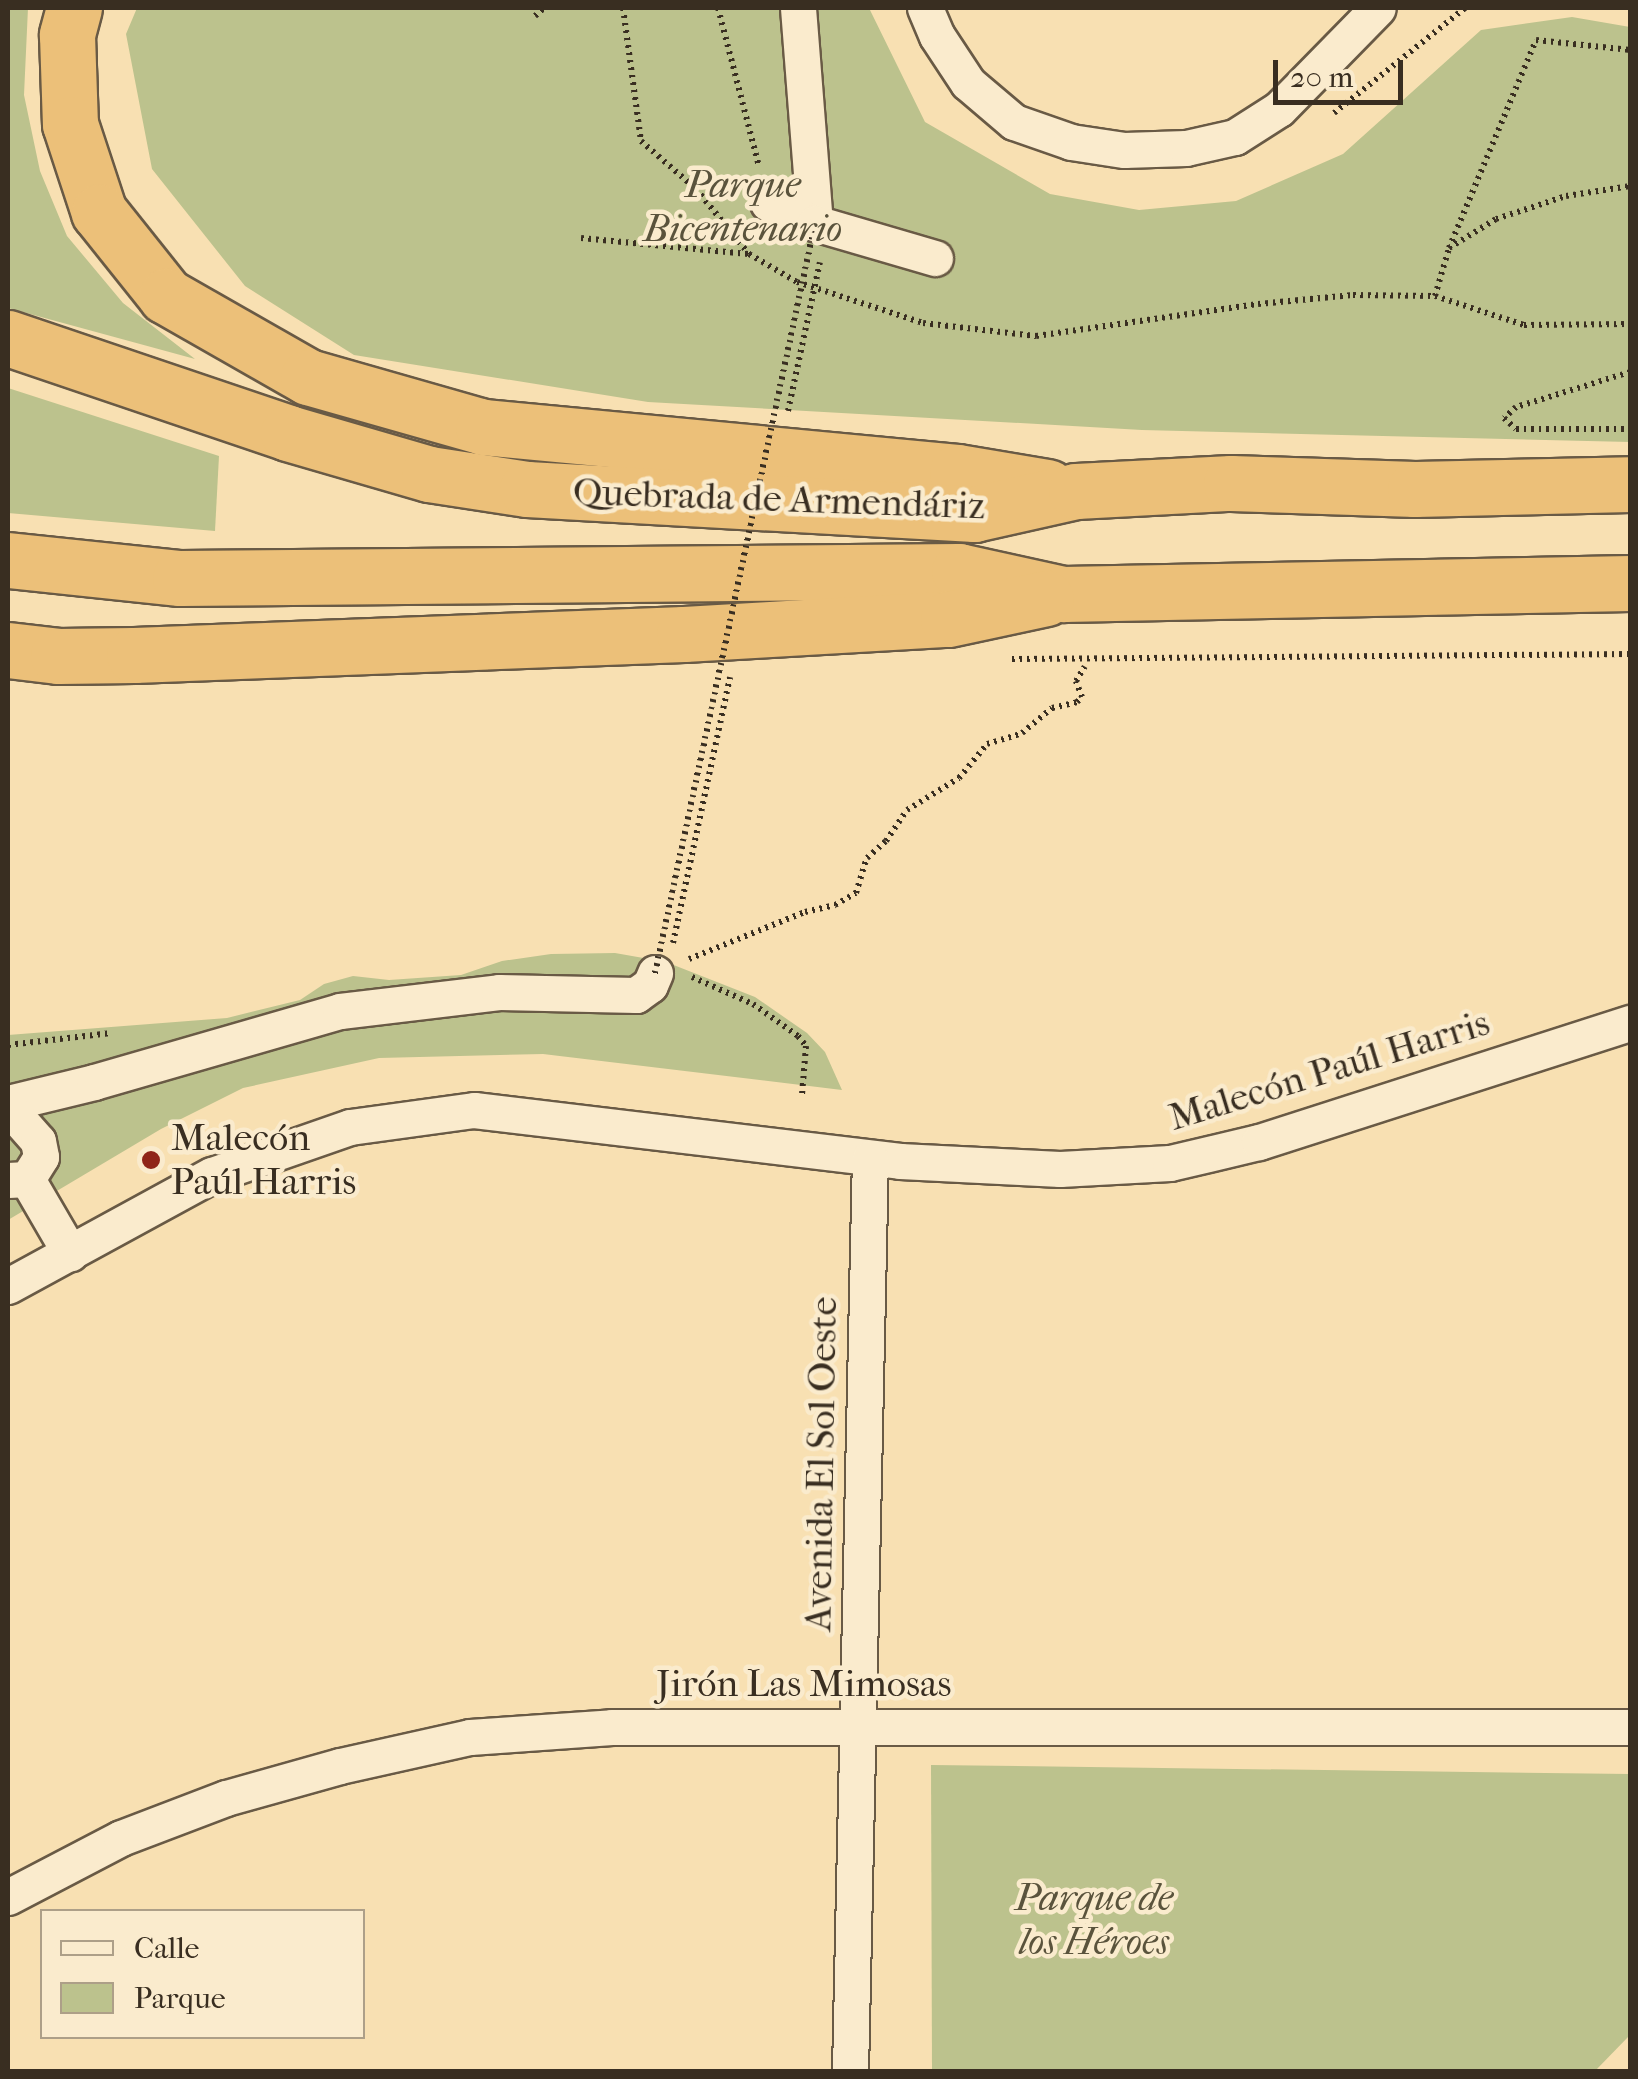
<!DOCTYPE html>
<html>
<head>
<meta charset="utf-8">
<style>
	body { margin:0 }
	#map { position:relative; width:1638px; height:2079px; overflow:hidden; background:#f8e0b2; font-family:"IM FELL French Canon",serif }
	div>[style] { position:absolute }
	.green>* { inset:0; background:#bcc28d }
	.path>* { height:6px; margin-top:-3px; transform-origin:0; background:repeating-linear-gradient(90deg,#392e21 0 2.5px,transparent 0 7.5px) }
	.roads { filter:drop-shadow(2px 0 #695a45) drop-shadow(-2px 0 #695a45) drop-shadow(0 2px #695a45) drop-shadow(0 -2px #695a45) }
	.street>* { height:35px; margin:-17.5px; padding:0 17.5px; transform-origin:17.5px; border-radius:17.5px; background:#faebcd }
	.highway>* { height:55px; margin:-27.5px; padding:0 27.5px; transform-origin:27.5px; border-radius:27.5px; background:#ecc079 }
	.path-bridge>* { height:6px; margin-top:-3px; transform-origin:0; background:repeating-linear-gradient(90deg,#392e21 0 2.5px,transparent 0 7.5px) }
	.dots>* { width:28px; height:28px; translate:-50% -50%; box-sizing:border-box; border:5px solid #faebcd; border-radius:50% }
	span { translate:-50% -50%; white-space:nowrap; text-align:center; line-height:1.15; -webkit-text-stroke:9px #faebcd; paint-order:stroke }
	.park-label { font-size:38px; color:#5a533c; font-style:italic }
	.street-label { font-size:38px; color:#392e21 }
	.poi-label { font-size:38px; color:#392e21 }
	.left { translate:0 -50%; text-align:left }
	.frame { position:absolute; inset:0; border:10px solid #392e21; pointer-events:none }
	.legend { position:absolute; left:40px; top:1909px; width:325px; height:130px; box-sizing:border-box; background:#faebcd; border:2px solid #ad9f88; margin:0; padding:12px 18px; list-style:none; font-size:30px; color:#392e21 }
	.legend li { display:flex; align-items:center; gap:20px; height:50px }
	.legend b { width:50px; border:2px solid #ad9f88 }
	.scale { position:absolute; left:1273px; top:60px; width:130px; height:45px; box-sizing:border-box; border:5px solid #392e21; border-top:0; padding-left:12px; font-size:30px; line-height:35px; white-space:nowrap; color:#392e21; -webkit-text-stroke:8px #faebcd; paint-order:stroke }
</style>
</head>
<body>
<div id="map">
	<div class="green">
		<i style="clip-path:polygon(8px 8px,28px 8px,24px 95px,40px 171px,67px 236px,123px 303px,195px 359px,8px 308px)"></i>
		<i style="clip-path:polygon(137px 8px,869px 8px,925px 122px,1050px 194px,1139px 210px,1236px 201px,1343px 154px,1481px 30px,1572px 17px,1630px 27px,1630px 442px,1142px 430px,648px 402px,354px 355px,245px 286px,152px 169px,126px 34px)"></i>
		<i style="clip-path:polygon(8px 388px,219px 456px,215px 531px,8px 513px)"></i>
		<i style="clip-path:polygon(615px 953px,666px 962px,755px 997px,807px 1033px,825px 1052px,842px 1090px,543px 1054px,379px 1058px,243px 1088px,161px 1129px,8px 1220px,8px 1035px,227px 1018px,300px 1000px,324px 984px,353px 976px,389px 980px,461px 975px,502px 961px,551px 954px)"></i>
		<i style="clip-path:polygon(931px 1765px,1630px 1774px,1630px 2035px,1595px 2071px,932px 2071px)"></i>
	</div>
	<div class="path">
		<i style="left:623px;top:8px;width:134px;rotate:82.3deg"></i>
		<i style="left:641px;top:141px;width:73px;rotate:41.1deg"></i>
		<i style="left:696px;top:189px;width:84px;rotate:50.8deg"></i>
		<i style="left:749px;top:254px;width:56px;rotate:30.3deg"></i>
		<i style="left:797px;top:282px;width:133px;rotate:18deg"></i>
		<i style="left:923px;top:323px;width:114px;rotate:6.6deg"></i>
		<i style="left:1036px;top:336px;width:224px;rotate:-8.2deg"></i>
		<i style="left:1258px;top:304px;width:95px;rotate:-5.4deg"></i>
		<i style="left:1353px;top:295px;width:82px;rotate:0.7deg"></i>
		<i style="left:1435px;top:296px;width:94px;rotate:18deg"></i>
		<i style="left:1524px;top:325px;width:106px;rotate:-0.5deg"></i>
		<i style="left:718px;top:8px;width:163px;rotate:75.5deg"></i>
		<i style="left:535px;top:16px;width:12px;rotate:-42deg"></i>
		<i style="left:1334px;top:113px;width:168px;rotate:-38.7deg"></i>
		<i style="left:581px;top:238px;width:168px;rotate:5.5deg"></i>
		<i style="left:1449px;top:248px;width:225px;rotate:-67.3deg"></i>
		<i style="left:1536px;top:40px;width:95px;rotate:6.1deg"></i>
		<i style="left:1435px;top:296px;width:50px;rotate:-73.7deg"></i>
		<i style="left:1449px;top:248px;width:55px;rotate:-31.7deg"></i>
		<i style="left:1496px;top:219px;width:74px;rotate:-18.2deg"></i>
		<i style="left:1566px;top:196px;width:65px;rotate:-8.9deg"></i>
		<i style="left:1630px;top:372px;width:119px;rotate:162.9deg"></i>
		<i style="left:1516px;top:407px;width:16px;rotate:137deg"></i>
		<i style="left:1504px;top:418px;width:16px;rotate:43deg"></i>
		<i style="left:1516px;top:429px;width:114px"></i>
		<i style="left:788px;top:411px;width:152px;rotate:-77.9deg"></i>
		<i style="left:1012px;top:659px;width:618px;rotate:-0.46deg"></i>
		<i style="left:673px;top:943px;width:272px;rotate:-77.9deg"></i>
		<i style="left:689px;top:959px;width:125px;rotate:-22.1deg"></i>
		<i style="left:805px;top:912px;width:31px;rotate:-13deg"></i>
		<i style="left:835px;top:905px;width:24px;rotate:-30deg"></i>
		<i style="left:856px;top:893px;width:37px;rotate:-73deg"></i>
		<i style="left:867px;top:858px;width:25px;rotate:-42deg"></i>
		<i style="left:886px;top:841px;width:37px;rotate:-56deg"></i>
		<i style="left:907px;top:810px;width:61px;rotate:-31.6deg"></i>
		<i style="left:959px;top:778px;width:44px;rotate:-50.5deg"></i>
		<i style="left:987px;top:744px;width:37px;rotate:-17deg"></i>
		<i style="left:1022px;top:733px;width:39px;rotate:-40deg"></i>
		<i style="left:1052px;top:708px;width:26px;rotate:-13deg"></i>
		<i style="left:1077px;top:702px;width:7px;rotate:-45deg"></i>
		<i style="left:1082px;top:697px;width:17px;rotate:-111deg"></i>
		<i style="left:1076px;top:681px;width:17px;rotate:-59deg"></i>
		<i style="left:692px;top:977px;width:67px;rotate:23.9deg"></i>
		<i style="left:753px;top:1004px;width:55px;rotate:35.4deg"></i>
		<i style="left:798px;top:1036px;width:13px;rotate:51deg"></i>
		<i style="left:806px;top:1046px;width:49px;rotate:94.7deg"></i>
		<i style="left:8px;top:1045px;width:104px;rotate:-6.6deg"></i>
	</div>
	<div class="roads">
		<div class="street">
			<i style="left:798px;top:8px;width:216px;rotate:85.5deg"></i>
			<i style="left:925px;top:8px;width:30px;rotate:67deg"></i>
			<i style="left:937px;top:36px;width:56px;rotate:56.6deg"></i>
			<i style="left:968px;top:83px;width:60px;rotate:40.3deg"></i>
			<i style="left:1014px;top:122px;width:60px;rotate:19.3deg"></i>
			<i style="left:1071px;top:142px;width:54px;rotate:8.6deg"></i>
			<i style="left:1124px;top:150px;width:62px;rotate:-1.8deg"></i>
			<i style="left:1186px;top:148px;width:50px;rotate:-12.7deg"></i>
			<i style="left:1235px;top:137px;width:52px;rotate:-32.5deg"></i>
			<i style="left:1279px;top:109px;width:141px;rotate:-45.6deg"></i>
			<i style="left:768px;top:203px;width:51px;rotate:23.1deg"></i>
			<i style="left:815px;top:223px;width:125px;rotate:16.3deg"></i>
			<i style="left:8px;top:1103px;width:89px;rotate:-13.7deg"></i>
			<i style="left:94px;top:1082px;width:256px;rotate:-16.1deg"></i>
			<i style="left:340px;top:1011px;width:160px;rotate:-6.8deg"></i>
			<i style="left:499px;top:992px;width:137px;rotate:1.3deg"></i>
			<i style="left:636px;top:995px;width:17px;rotate:-36deg"></i>
			<i style="left:650px;top:985px;width:13px;rotate:-67deg"></i>
			<i style="left:8px;top:1107px;width:45px;rotate:48.6deg"></i>
			<i style="left:38px;top:1141px;width:16px;rotate:79deg"></i>
			<i style="left:41px;top:1157px;width:26px;rotate:122deg"></i>
			<i style="left:27px;top:1179px;width:19px;rotate:177deg"></i>
			<i style="left:27px;top:1179px;width:86px;rotate:59.8deg"></i>
			<i style="left:8px;top:1286px;width:232px;rotate:-28.6deg"></i>
			<i style="left:212px;top:1175px;width:146px;rotate:-19.2deg"></i>
			<i style="left:350px;top:1127px;width:125px;rotate:-7.8deg"></i>
			<i style="left:474px;top:1110px;width:429px;rotate:6.8deg"></i>
			<i style="left:900px;top:1161px;width:160px;rotate:2.9deg"></i>
			<i style="left:1060px;top:1169px;width:110px;rotate:-3.1deg"></i>
			<i style="left:1170px;top:1163px;width:91px;rotate:-13.3deg"></i>
			<i style="left:1259px;top:1142px;width:390px;rotate:-17.8deg"></i>
			<i style="left:8px;top:1897px;width:127px;rotate:-27.6deg"></i>
			<i style="left:121px;top:1838px;width:112px;rotate:-20.9deg"></i>
			<i style="left:226px;top:1798px;width:118px;rotate:-15.7deg"></i>
			<i style="left:340px;top:1766px;width:133px;rotate:-12.6deg"></i>
			<i style="left:470px;top:1737px;width:142px;rotate:-4deg"></i>
			<i style="left:612px;top:1727px;width:1018px"></i>
			<i style="left:850px;top:2072px;width:914px;rotate:-88.75deg"></i>
		</div>
		<div class="highway">
			<i style="left:74px;top:8px;width:28px;rotate:105deg"></i>
			<i style="left:67px;top:35px;width:89px;rotate:88.1deg"></i>
			<i style="left:70px;top:124px;width:93px;rotate:71.8deg"></i>
			<i style="left:99px;top:212px;width:107px;rotate:51.4deg"></i>
			<i style="left:166px;top:296px;width:163px;rotate:29.7deg"></i>
			<i style="left:308px;top:377px;width:182px;rotate:15.9deg"></i>
			<i style="left:483px;top:427px;width:476px;rotate:5.4deg"></i>
			<i style="left:957px;top:472px;width:92px;rotate:9.4deg"></i>
			<i style="left:8px;top:338px;width:296px;rotate:18.7deg"></i>
			<i style="left:288px;top:433px;width:147px;rotate:16.2deg"></i>
			<i style="left:429px;top:474px;width:99px;rotate:8.7deg"></i>
			<i style="left:527px;top:489px;width:448px;rotate:3.2deg"></i>
			<i style="left:974px;top:514px;width:105px;rotate:-12.7deg"></i>
			<i style="left:1076px;top:491px;width:155px;rotate:-3deg"></i>
			<i style="left:1231px;top:483px;width:184px;rotate:1.9deg"></i>
			<i style="left:1415px;top:489px;width:215px;rotate:-1.3deg"></i>
			<i style="left:8px;top:560px;width:173px;rotate:6deg"></i>
			<i style="left:180px;top:578px;width:779px;rotate:-0.51deg"></i>
			<i style="left:959px;top:571px;width:107px;rotate:12.5deg"></i>
			<i style="left:1063px;top:594px;width:567px;rotate:-1.11deg"></i>
			<i style="left:8px;top:650px;width:50px;rotate:6.8deg"></i>
			<i style="left:58px;top:656px;width:76px;rotate:-0.8deg"></i>
			<i style="left:134px;top:655px;width:550px;rotate:-2.19deg"></i>
			<i style="left:684px;top:634px;width:264px;rotate:-3.3deg"></i>
			<i style="left:948px;top:619px;width:100px;rotate:-12.1deg"></i>
		</div>
	</div>
	<div class="path-bridge">
		<i style="left:655px;top:973px;width:767px;rotate:-77.96deg"></i>
	</div>
	<div class="dots">
		<i style="left:151px;top:1160px;background:#8f2418"></i>
	</div>
	<div class="park-label">
		<span style="left:743px;top:207px">Parque<br>Bicentenario</span>
		<span style="left:1094px;top:1920px">Parque de<br>los Héroes</span>
	</div>
	<div class="street-label">
		<span style="left:779px;top:499px;rotate:2deg">Quebrada de Armendáriz</span>
		<span style="left:1329px;top:1070px;rotate:-17deg">Malecón Paúl Harris</span>
		<span style="left:821px;top:1464px;rotate:-89deg">Avenida El Sol Oeste</span>
		<span style="left:804px;top:1684px">Jirón Las Mimosas</span>
	</div>
	<div class="poi-label">
		<span class="left" style="left:171px;top:1160px">Malecón<br>Paúl Harris</span>
	</div>
	<div class="frame"></div>
	<ul class="legend">
	<li><b style="height:12px;background:#faebcd"></b>Calle</li>
	<li><b style="height:28px;background:#bcc28d"></b>Parque</li>
	</ul>
	<div class="scale">20 m</div>
</div>
</body>
</html>
